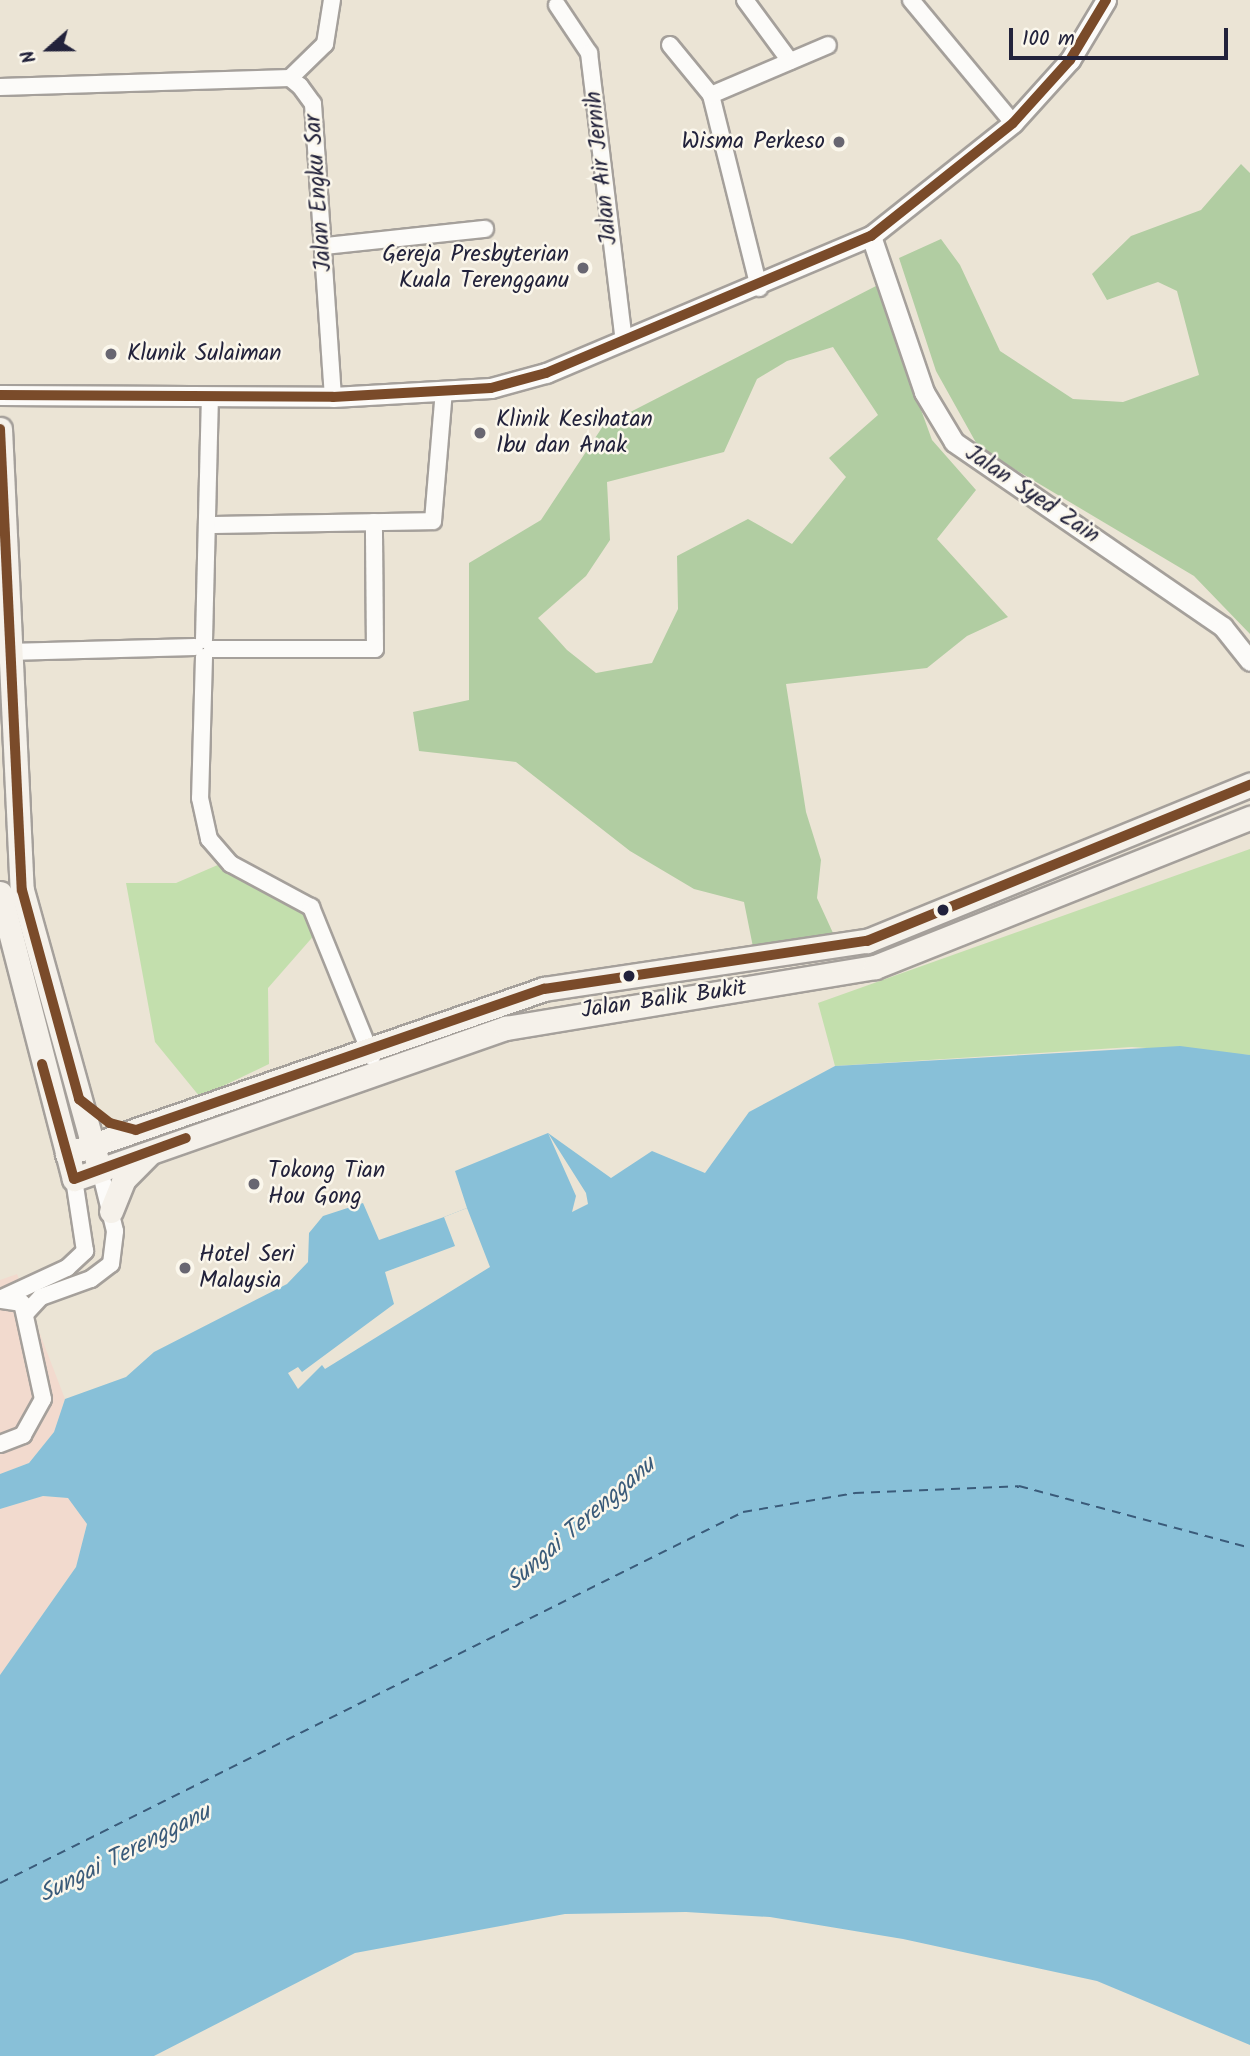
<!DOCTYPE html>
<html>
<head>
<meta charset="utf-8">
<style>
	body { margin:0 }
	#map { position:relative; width:1250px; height:2056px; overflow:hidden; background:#ebe4d5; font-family:Kalam,sans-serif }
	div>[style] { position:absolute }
	.built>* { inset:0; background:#f2dace }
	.green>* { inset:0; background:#c3dfad }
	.forest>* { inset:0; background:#b1cda2 }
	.water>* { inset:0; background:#88c0d8 }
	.pier>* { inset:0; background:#ebe4d5 }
	.ferry>* { height:2px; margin-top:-1px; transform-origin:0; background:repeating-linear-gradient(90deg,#3a5b7a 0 9px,transparent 0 16px) }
	.roads { filter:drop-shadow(2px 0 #a5a09b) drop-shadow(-2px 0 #a5a09b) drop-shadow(0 2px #a5a09b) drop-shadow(0 -2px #a5a09b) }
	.minor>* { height:16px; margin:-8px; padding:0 8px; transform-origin:8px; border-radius:8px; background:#fcfbf9 }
	.tertiary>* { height:19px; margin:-9.5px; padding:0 9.5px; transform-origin:9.5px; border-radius:9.5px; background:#fcfbf9 }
	.secondary>* { height:23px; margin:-11.5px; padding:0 11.5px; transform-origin:11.5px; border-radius:11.5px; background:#f5f1ea }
	.bus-1>* { height:10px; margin:-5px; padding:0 5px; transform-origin:5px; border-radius:5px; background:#7a4b2a }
	.dots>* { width:19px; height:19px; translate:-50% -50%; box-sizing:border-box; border:4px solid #fbf7ec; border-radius:50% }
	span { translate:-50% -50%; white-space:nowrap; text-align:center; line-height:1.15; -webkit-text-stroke:5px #fbf7ec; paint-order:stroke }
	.poi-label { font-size:23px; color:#22223b }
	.right { translate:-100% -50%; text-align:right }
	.left { translate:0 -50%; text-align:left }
	.street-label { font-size:23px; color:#22223b }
	.water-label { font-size:24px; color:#3a5b7a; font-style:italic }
	.north { position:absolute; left:14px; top:14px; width:70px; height:70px; -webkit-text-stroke:5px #fbf7ec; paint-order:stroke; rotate:249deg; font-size:19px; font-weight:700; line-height:28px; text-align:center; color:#22223b }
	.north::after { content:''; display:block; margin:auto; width:24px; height:32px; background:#22223b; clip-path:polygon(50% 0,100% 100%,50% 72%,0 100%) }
	.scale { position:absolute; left:1009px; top:28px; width:219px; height:32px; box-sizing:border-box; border:4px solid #22223b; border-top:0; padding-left:9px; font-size:21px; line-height:24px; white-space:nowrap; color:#22223b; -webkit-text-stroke:5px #fbf7ec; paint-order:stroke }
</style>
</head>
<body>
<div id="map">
	<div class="built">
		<i style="clip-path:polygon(17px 1274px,65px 1399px,54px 1432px,29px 1463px,0 1474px,0 1280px)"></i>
		<i style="clip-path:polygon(43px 1496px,68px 1498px,79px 1509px,87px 1524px,81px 1548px,76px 1567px,0 1675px,0 1509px)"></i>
	</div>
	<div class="green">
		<i style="clip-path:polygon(1250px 849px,1250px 1055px,1132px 1047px,835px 1066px,818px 1003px)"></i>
		<i style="clip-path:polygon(220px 864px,301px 904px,317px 932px,268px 988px,269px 1064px,200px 1097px,155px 1042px,126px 883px,176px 883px)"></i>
	</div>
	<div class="forest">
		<i style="clip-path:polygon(1241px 164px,1250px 173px,1250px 634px,1194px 576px,979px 448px,936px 371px,899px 258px,941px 239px,960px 265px,1000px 351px,1073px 399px,1123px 402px,1199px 375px,1177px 291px,1158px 282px,1107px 300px,1092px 274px,1131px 236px,1201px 210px)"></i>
		<i style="clip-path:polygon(evenodd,876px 286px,932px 440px,976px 490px,937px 539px,1008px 617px,967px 636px,927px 668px,786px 684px,806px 812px,821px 860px,817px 898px,833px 933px,753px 947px,744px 902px,694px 889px,630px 851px,516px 762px,419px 751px,413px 712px,469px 700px,469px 563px,541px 520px,603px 426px,876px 286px,833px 347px,878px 415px,829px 458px,846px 477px,792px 544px,748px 519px,677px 556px,678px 609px,652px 663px,596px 673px,567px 650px,538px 618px,586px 576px,610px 540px,607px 482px,724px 452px,757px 379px,787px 361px,833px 347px)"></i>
	</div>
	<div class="water">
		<i style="clip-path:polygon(1180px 1046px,1250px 1055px,1250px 2045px,1097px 1981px,903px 1939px,770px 1917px,686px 1912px,565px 1914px,355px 1953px,154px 2056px,0 2056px,0 1675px,76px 1567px,87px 1524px,68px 1498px,43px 1496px,0 1509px,0 1474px,29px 1463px,54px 1432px,65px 1399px,126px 1377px,154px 1352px,287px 1284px,308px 1262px,309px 1233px,323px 1216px,363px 1203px,379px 1240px,444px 1217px,467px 1208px,455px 1171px,548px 1133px,611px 1178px,652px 1151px,705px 1173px,749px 1112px,835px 1066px)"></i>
	</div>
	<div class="pier">
		<i style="clip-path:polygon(548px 1133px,586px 1193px,588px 1204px,572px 1212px,576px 1196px)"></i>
		<i style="clip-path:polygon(467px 1208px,490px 1267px,325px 1369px,322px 1365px,298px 1389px,288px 1373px,298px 1367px,302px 1372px,394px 1304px,385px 1272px,455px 1246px,444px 1217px)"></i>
	</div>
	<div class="ferry">
		<i style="left:0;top:1883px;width:830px;rotate:-26.53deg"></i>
		<i style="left:743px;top:1512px;width:114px;rotate:-9.6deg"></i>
		<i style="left:855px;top:1493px;width:164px;rotate:-2.4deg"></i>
		<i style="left:1019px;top:1486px;width:239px;rotate:15deg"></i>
	</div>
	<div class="roads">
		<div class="minor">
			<i style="left:745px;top:0;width:76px;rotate:53.6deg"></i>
			<i style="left:911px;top:0;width:160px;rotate:50.3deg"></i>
			<i style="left:557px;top:5px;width:58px;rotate:56.3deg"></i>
			<i style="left:589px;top:53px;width:291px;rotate:83.1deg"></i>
			<i style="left:670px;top:45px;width:65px;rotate:50.6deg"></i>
			<i style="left:711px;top:95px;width:199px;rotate:76deg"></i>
			<i style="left:290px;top:78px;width:49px;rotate:-44.2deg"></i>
			<i style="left:325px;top:44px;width:45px;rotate:-81deg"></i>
			<i style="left:0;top:87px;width:290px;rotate:-1.8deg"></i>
			<i style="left:290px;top:78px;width:13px;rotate:39deg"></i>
			<i style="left:300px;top:86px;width:22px;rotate:54deg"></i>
			<i style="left:313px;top:104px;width:294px;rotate:86.1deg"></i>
			<i style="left:711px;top:95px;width:127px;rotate:-23.1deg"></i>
			<i style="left:325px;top:246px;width:161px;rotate:-6.1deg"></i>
			<i style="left:208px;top:525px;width:225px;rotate:-1deg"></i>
			<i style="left:433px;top:521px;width:130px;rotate:-85.2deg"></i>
			<i style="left:204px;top:640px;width:244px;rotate:-88.6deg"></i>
			<i style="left:212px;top:649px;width:163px"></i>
			<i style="left:375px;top:649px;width:127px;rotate:-90.5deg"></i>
			<i style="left:8px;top:652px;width:187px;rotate:-1.5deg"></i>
			<i style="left:204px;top:657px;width:141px;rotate:91.6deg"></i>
			<i style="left:200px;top:798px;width:42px;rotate:77.6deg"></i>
			<i style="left:209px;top:839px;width:33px;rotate:49deg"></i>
			<i style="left:231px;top:864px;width:91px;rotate:28.3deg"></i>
			<i style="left:311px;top:907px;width:162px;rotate:67.9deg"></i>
			<i style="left:2px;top:1298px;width:72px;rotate:-24.8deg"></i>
			<i style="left:67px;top:1268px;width:25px;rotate:-43deg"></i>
			<i style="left:85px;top:1251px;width:73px;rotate:-98.7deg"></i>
			<i style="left:26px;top:1313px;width:22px;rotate:-47deg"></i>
			<i style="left:41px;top:1297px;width:53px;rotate:-19.8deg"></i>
			<i style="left:91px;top:1279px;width:25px;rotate:-37deg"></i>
			<i style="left:111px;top:1264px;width:33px;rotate:-83deg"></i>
			<i style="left:115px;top:1231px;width:63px;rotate:-103.8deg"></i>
			<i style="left:0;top:1444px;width:25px;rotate:-21deg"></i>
			<i style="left:23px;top:1435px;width:41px;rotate:-60.9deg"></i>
			<i style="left:43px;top:1399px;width:98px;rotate:-102.3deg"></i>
			<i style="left:22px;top:1303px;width:22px;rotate:-172deg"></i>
		</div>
		<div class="tertiary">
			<i style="left:871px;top:236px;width:165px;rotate:71.2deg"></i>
			<i style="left:924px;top:392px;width:58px;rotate:59deg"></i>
			<i style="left:954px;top:442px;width:326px;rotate:34.5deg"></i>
			<i style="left:1223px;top:627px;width:43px;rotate:51.5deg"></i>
			<i style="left:0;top:395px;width:333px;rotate:0.3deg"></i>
			<i style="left:333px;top:397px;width:158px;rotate:-3.3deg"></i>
			<i style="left:491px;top:388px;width:57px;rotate:-15.3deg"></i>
			<i style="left:546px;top:373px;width:353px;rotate:-22.9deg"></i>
			<i style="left:871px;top:236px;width:181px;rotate:-38.5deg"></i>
			<i style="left:1013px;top:123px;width:85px;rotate:-47.9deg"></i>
			<i style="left:1070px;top:60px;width:70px;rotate:-59deg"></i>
		</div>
		<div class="secondary">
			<i style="left:0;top:429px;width:462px;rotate:87.3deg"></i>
			<i style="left:22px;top:890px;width:281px;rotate:74.5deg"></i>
			<i style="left:0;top:893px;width:295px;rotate:75.5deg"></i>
			<i style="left:74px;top:1179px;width:458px;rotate:-19.3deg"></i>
			<i style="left:506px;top:1028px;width:374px;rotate:-9.4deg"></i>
			<i style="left:875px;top:967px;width:404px;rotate:-21.7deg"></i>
			<i style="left:67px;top:1154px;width:505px;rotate:-19.08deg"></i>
			<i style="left:544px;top:989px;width:327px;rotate:-8.5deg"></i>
			<i style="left:867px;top:941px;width:414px;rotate:-22.2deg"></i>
			<i style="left:111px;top:1211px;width:35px;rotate:-68deg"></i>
			<i style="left:124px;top:1179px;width:34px;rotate:-45deg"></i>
		</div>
	</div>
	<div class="bus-1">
		<i style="left:0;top:395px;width:333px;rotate:0.3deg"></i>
		<i style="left:333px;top:397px;width:158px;rotate:-3.3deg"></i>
		<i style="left:491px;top:388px;width:57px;rotate:-15.3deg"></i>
		<i style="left:546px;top:373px;width:353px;rotate:-22.9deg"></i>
		<i style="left:871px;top:236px;width:181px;rotate:-38.5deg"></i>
		<i style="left:1013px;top:123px;width:85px;rotate:-47.9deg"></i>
		<i style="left:1070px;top:60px;width:70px;rotate:-59deg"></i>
		<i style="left:0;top:429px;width:462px;rotate:87.3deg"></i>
		<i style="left:22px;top:890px;width:217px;rotate:74.7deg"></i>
		<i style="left:79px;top:1099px;width:39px;rotate:38deg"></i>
		<i style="left:110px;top:1123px;width:27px;rotate:15deg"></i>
		<i style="left:136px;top:1130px;width:432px;rotate:-19.1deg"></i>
		<i style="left:544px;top:989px;width:327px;rotate:-8.5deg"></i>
		<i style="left:867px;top:941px;width:414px;rotate:-22.2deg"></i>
		<i style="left:42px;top:1064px;width:119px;rotate:74.5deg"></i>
		<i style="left:74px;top:1179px;width:119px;rotate:-20.1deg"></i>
	</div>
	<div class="dots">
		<i style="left:839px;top:142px;background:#686671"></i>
		<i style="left:583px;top:268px;background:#686671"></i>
		<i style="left:111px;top:354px;background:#686671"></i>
		<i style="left:480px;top:433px;background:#686671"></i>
		<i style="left:943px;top:910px;background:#22223b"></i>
		<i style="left:629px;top:976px;background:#22223b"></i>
		<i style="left:254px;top:1184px;background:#686671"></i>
		<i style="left:185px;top:1268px;background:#686671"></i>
	</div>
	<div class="poi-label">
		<span class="right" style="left:825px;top:142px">Wisma Perkeso</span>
		<span class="right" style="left:569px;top:268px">Gereja Presbyterian<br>Kuala Terengganu</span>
		<span class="left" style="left:127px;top:354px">Klunik Sulaiman</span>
		<span class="left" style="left:496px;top:433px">Klinik Kesihatan<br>Ibu dan Anak</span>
		<span class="left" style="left:268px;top:1184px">Tokong Tian<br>Hou Gong</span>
		<span class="left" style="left:199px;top:1268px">Hotel Seri<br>Malaysia</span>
	</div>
	<div class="street-label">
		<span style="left:602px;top:168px;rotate:-96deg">Jalan Air Jernih</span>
		<span style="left:319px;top:193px;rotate:-94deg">Jalan Engku Sar</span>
		<span style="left:1032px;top:495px;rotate:34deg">Jalan Syed Zain</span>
		<span style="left:664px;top:1000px;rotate:-8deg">Jalan Balik Bukit</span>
	</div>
	<div class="water-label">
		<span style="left:581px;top:1524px;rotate:-41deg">Sungai Terengganu</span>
		<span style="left:125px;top:1854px;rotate:-27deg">Sungai Terengganu</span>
	</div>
	<div class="north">N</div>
	<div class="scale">100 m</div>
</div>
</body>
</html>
